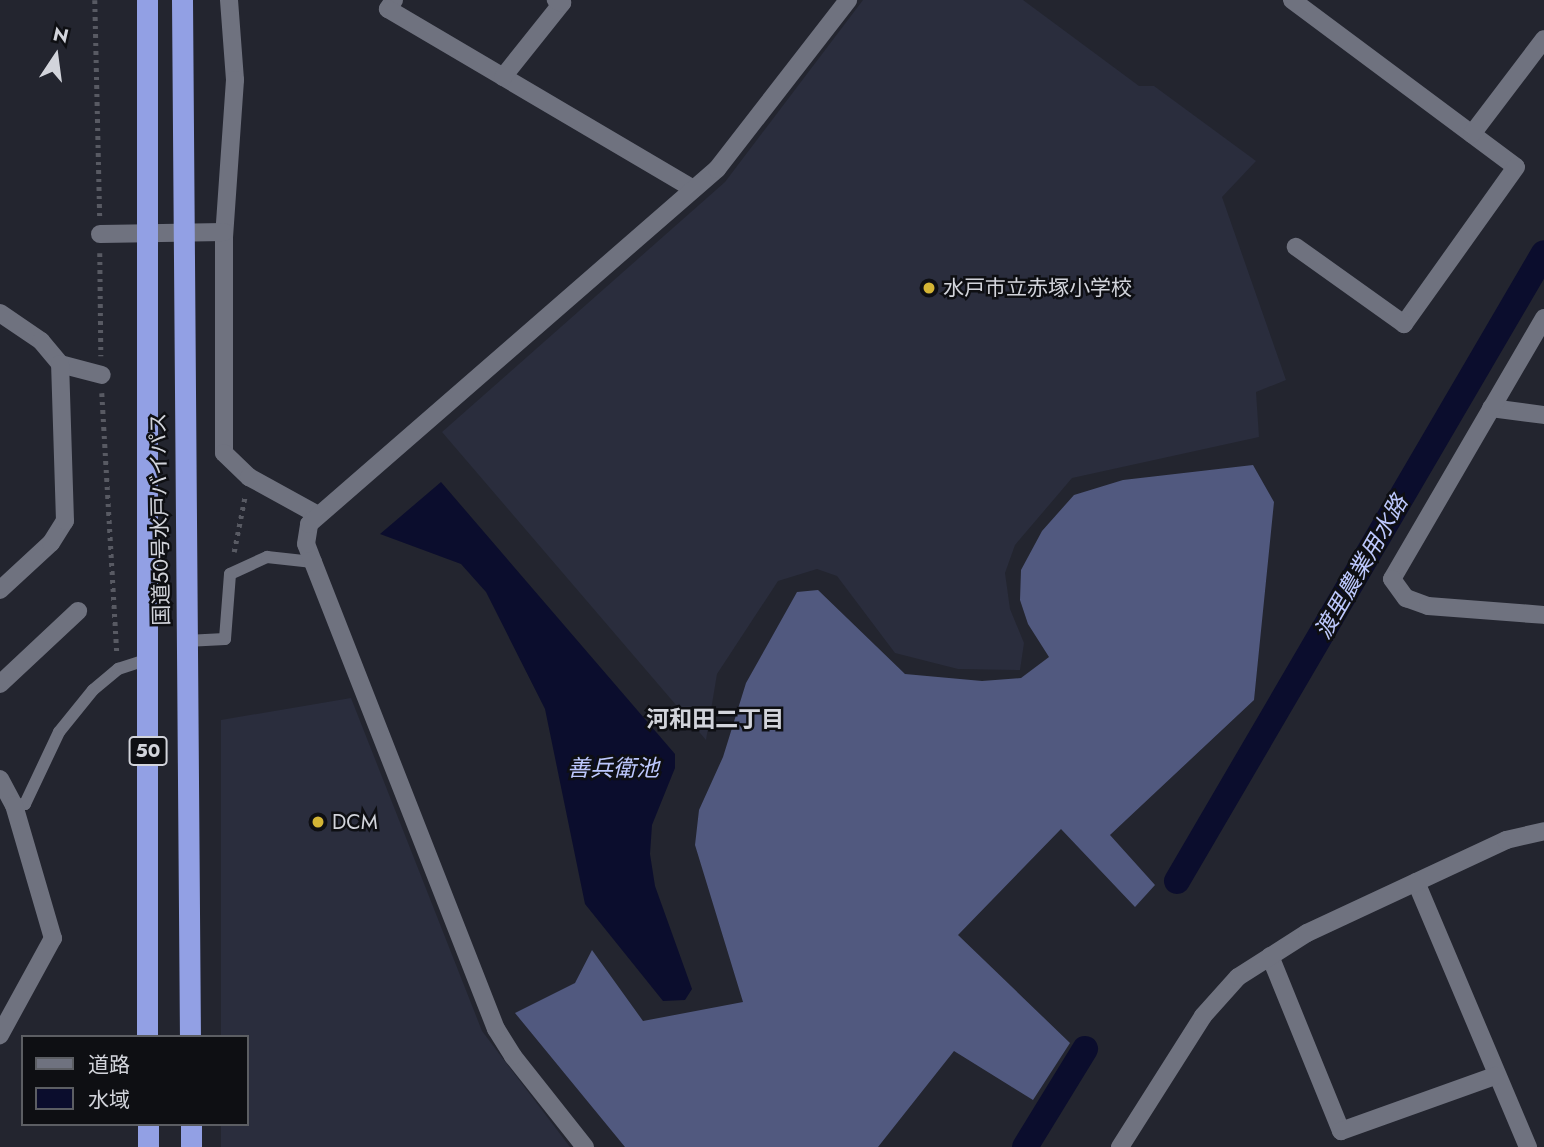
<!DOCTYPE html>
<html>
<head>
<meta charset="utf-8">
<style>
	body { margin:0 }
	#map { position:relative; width:1544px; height:1147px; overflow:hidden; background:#23252f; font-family:Jost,"Noto Sans JP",sans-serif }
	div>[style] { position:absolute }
	.built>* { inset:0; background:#2a2d3d }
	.forest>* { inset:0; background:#51597f }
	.water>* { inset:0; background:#0b0d2d }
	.canal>* { height:26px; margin:-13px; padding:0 13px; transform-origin:13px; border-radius:13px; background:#0b0d2d }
	.path>* { height:4.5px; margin-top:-2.25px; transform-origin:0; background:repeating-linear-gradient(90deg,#585a63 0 3.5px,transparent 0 8.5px) }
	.lane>* { height:12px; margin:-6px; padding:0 6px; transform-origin:6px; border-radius:6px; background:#6f727f }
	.street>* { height:18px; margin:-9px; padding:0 9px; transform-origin:9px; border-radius:9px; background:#6f727f }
	.secondary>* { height:18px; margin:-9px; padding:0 9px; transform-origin:9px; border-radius:9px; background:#6f727f }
	.highway>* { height:21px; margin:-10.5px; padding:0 10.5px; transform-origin:10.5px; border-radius:10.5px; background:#92a0e4 }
	.dots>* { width:19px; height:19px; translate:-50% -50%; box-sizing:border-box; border:4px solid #0e0f13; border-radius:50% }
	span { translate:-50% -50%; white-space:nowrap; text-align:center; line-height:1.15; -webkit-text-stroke:5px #0e0f13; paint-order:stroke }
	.shield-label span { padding:2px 5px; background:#0e0f13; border:2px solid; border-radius:5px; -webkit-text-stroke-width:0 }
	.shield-label { font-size:19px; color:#d2d4db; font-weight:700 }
	.poi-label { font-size:21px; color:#d2d4db }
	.left { translate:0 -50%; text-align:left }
	.street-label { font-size:21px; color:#d2d4db }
	.water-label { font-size:23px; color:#bdc8fd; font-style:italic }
	.neighbourhood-label { font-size:23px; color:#d2d4db; font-weight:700 }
	.legend { position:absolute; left:21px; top:1035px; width:228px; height:91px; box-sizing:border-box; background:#0e0f13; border:2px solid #5c5e63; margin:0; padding:9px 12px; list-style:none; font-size:21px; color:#d2d4db }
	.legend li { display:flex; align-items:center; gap:14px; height:35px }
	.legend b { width:35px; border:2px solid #5c5e63 }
	.north { position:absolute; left:21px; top:21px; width:70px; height:70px; -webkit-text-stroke:5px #0e0f13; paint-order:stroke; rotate:13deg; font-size:19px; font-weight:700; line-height:28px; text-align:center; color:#d2d4db }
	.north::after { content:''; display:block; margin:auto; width:24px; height:32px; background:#d2d4db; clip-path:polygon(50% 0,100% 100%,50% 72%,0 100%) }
</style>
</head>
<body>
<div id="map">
	<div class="built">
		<i style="clip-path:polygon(863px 0,1023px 0,1139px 86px,1154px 86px,1256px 161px,1222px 197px,1286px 380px,1256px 392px,1259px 437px,1072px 478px,1015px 545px,1005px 573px,1010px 609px,1024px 643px,1020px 670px,958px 669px,895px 653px,837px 576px,817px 569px,778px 581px,717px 674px,706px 740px,442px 432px,725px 182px)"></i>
		<i style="clip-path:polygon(351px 698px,482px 1031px,570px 1147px,221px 1147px,221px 1124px,247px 1124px,247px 1037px,221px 1037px,221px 720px)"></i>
	</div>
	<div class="forest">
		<i style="clip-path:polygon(1253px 465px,1274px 502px,1254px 700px,1110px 835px,1155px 885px,1135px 907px,1061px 829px,958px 935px,1070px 1043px,1033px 1100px,954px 1051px,878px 1147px,625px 1147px,515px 1013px,575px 983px,592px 950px,643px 1021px,743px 1002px,695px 845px,699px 810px,723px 757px,746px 683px,797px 592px,818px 590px,905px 674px,982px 681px,1021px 678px,1049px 657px,1028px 624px,1020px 600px,1021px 570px,1042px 531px,1074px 495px,1123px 480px)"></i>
	</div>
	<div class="water">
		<i style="clip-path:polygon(441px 482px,675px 754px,675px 768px,652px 825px,650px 854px,655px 886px,692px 989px,685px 1000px,663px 1001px,585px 904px,545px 709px,486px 592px,461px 564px,380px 534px)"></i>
	</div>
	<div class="canal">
		<i style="left:1177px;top:881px;width:727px;rotate:-59.7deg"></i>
		<i style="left:1025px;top:1147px;width:115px;rotate:-58.5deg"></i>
	</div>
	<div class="path">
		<i style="left:95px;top:0;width:216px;rotate:88.7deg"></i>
		<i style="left:100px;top:253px;width:103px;rotate:89.4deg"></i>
		<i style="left:102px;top:393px;width:260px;rotate:86.7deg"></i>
		<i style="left:234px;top:552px;width:57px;rotate:-78.9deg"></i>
	</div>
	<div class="lane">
		<i style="left:186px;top:641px;width:39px;rotate:-3deg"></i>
		<i style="left:225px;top:639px;width:65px;rotate:-85.6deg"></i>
		<i style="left:230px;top:574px;width:41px;rotate:-24.7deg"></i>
		<i style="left:267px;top:557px;width:46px;rotate:6.2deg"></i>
		<i style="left:14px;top:805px;width:11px;rotate:-5deg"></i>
		<i style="left:25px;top:804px;width:80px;rotate:-64.7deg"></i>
		<i style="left:59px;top:732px;width:54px;rotate:-51deg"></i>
		<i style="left:93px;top:690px;width:33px;rotate:-40deg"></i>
		<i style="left:118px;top:669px;width:32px;rotate:-18deg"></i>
	</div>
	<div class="street">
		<i style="left:229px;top:0;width:80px;rotate:85.7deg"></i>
		<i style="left:235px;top:80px;width:158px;rotate:94deg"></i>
		<i style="left:224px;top:238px;width:215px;rotate:90deg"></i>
		<i style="left:224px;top:453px;width:35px;rotate:44deg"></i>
		<i style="left:249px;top:477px;width:79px;rotate:28.8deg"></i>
		<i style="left:394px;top:0;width:11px;rotate:124deg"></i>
		<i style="left:388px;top:9px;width:354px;rotate:30.5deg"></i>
		<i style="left:1292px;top:0;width:279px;rotate:36.7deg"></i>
		<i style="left:1516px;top:167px;width:193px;rotate:125.5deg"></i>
		<i style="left:1404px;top:324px;width:133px;rotate:-144.5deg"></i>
		<i style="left:503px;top:77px;width:95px;rotate:-51.4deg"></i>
		<i style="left:562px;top:3px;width:7px;rotate:-153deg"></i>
		<i style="left:1472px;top:134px;width:119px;rotate:-52.8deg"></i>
		<i style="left:100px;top:234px;width:124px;rotate:-0.9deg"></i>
		<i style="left:0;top:313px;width:50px;rotate:34.3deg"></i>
		<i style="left:41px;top:341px;width:30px;rotate:50deg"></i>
		<i style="left:60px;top:364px;width:43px;rotate:14.7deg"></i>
		<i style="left:1491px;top:408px;width:53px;rotate:7.5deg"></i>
		<i style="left:0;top:590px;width:69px;rotate:-42.7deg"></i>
		<i style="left:51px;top:543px;width:26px;rotate:-58deg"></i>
		<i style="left:65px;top:521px;width:157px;rotate:-91.8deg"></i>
		<i style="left:0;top:684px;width:107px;rotate:-43.1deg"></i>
		<i style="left:0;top:779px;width:30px;rotate:62deg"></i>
		<i style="left:14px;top:805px;width:139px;rotate:73.7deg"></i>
		<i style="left:53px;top:938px;width:111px;rotate:118.7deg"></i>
		<i style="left:1416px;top:882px;width:288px;rotate:67.1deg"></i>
		<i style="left:1270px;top:956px;width:189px;rotate:67.9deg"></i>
		<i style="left:1341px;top:1131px;width:164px;rotate:-19.7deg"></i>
		<i style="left:1120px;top:1147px;width:155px;rotate:-57.6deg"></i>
		<i style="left:1203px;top:1016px;width:52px;rotate:-48.1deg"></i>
		<i style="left:1238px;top:977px;width:82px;rotate:-32.5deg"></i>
		<i style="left:1307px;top:933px;width:220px;rotate:-25deg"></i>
		<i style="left:1506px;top:840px;width:39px;rotate:-13deg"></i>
	</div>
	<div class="secondary">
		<i style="left:1544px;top:318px;width:302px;rotate:120.2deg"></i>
		<i style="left:1392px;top:579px;width:24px;rotate:54deg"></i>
		<i style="left:1406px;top:598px;width:23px;rotate:20deg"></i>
		<i style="left:1428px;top:606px;width:116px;rotate:4.4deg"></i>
		<i style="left:585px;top:1147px;width:116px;rotate:-128.4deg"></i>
		<i style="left:513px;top:1056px;width:32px;rotate:-122deg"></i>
		<i style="left:496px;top:1029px;width:502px;rotate:-111.4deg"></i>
		<i style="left:313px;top:562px;width:19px;rotate:-111deg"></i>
		<i style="left:306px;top:544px;width:20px;rotate:-81deg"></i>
		<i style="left:309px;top:524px;width:541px;rotate:-41.03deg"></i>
		<i style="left:717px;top:169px;width:214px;rotate:-52.2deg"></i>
	</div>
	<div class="highway">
		<i style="left:147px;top:0;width:1037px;rotate:90deg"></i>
		<i style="left:182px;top:0;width:1037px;rotate:89.56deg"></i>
		<i style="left:148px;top:1124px;width:23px;rotate:90deg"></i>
		<i style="left:191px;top:1124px;width:23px;rotate:90deg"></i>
	</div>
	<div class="dots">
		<i style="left:929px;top:288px;background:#d4b535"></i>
		<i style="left:318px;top:822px;background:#d4b535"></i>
	</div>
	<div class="shield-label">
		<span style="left:148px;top:751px">50</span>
	</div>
	<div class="poi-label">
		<span class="left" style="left:943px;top:288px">水戸市立赤塚小学校</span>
		<span class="left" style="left:332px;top:822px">DCM</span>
	</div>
	<div class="street-label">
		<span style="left:160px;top:519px;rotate:-91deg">国道50号水戸バイパス</span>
	</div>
	<div class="water-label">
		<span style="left:1361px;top:567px;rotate:-60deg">渡里農業用水路</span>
		<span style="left:613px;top:768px">善兵衛池</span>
	</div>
	<div class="neighbourhood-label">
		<span style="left:715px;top:719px">河和田二丁目</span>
	</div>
	<ul class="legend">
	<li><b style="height:9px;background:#6f727f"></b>道路</li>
	<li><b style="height:19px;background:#0b0d2d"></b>水域</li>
	</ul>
	<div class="north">N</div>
</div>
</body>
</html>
